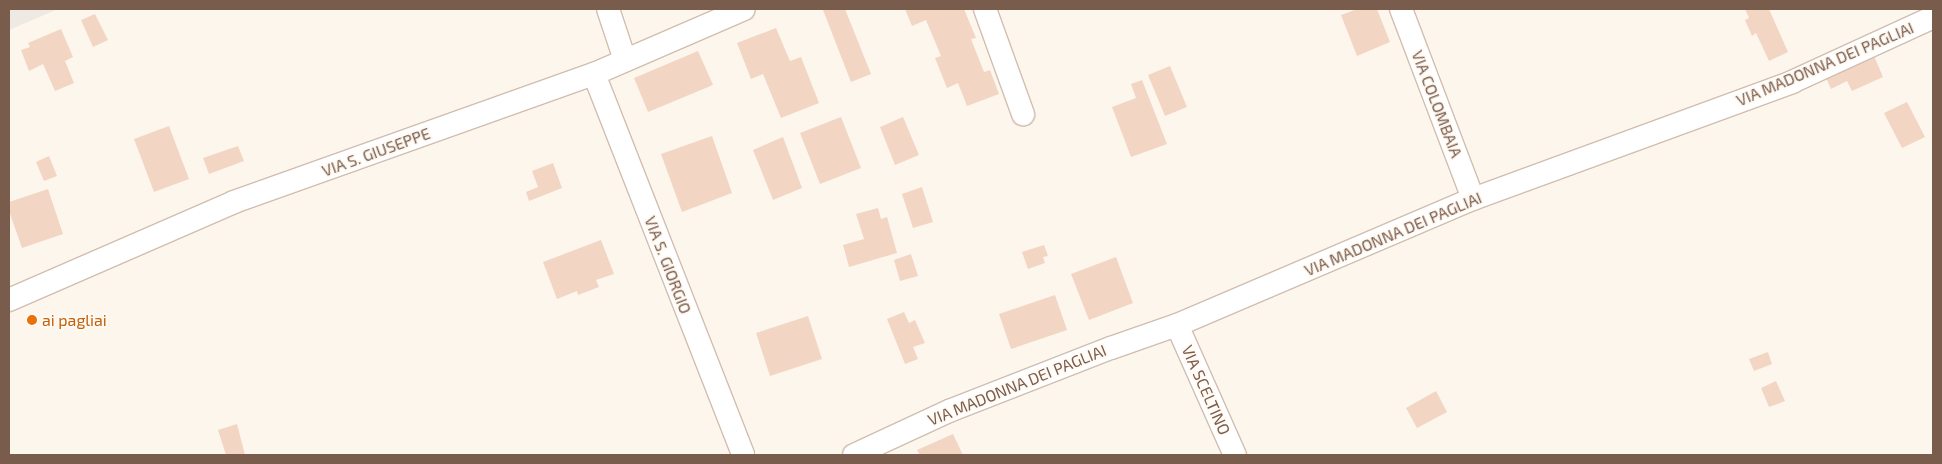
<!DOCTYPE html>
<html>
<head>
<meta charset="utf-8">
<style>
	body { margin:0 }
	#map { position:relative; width:1942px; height:464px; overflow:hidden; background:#fdf6ec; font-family:"Exo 2",sans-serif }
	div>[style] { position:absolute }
	.industrial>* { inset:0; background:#efe9e4 }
	.building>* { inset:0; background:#f3d5c3 }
	.roads { filter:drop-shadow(1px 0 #d1beb0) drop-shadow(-1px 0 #d1beb0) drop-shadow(0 1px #d1beb0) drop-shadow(0 -1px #d1beb0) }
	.street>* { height:22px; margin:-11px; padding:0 11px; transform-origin:11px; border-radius:11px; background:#fff }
	.dots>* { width:14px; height:14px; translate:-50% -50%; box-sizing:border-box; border:2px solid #fffaf3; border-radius:50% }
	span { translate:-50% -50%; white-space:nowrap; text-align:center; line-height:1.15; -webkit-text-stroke:4px #fffaf3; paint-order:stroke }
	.street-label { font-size:16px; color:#7a5c4d }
	.food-label { font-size:16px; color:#c56008 }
	.left { translate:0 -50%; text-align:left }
	.frame { position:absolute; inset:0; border:10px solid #7a5c4d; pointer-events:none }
</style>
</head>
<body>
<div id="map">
	<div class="industrial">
		<i style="clip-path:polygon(9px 9px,58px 9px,9px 30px)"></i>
	</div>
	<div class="building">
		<i style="clip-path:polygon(826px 9px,845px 9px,871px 74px,851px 82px,823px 10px)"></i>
		<i style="clip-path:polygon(905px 9px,964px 9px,976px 38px,971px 39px,984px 72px,990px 70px,999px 94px,967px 106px,958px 83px,947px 88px,935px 58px,941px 56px,926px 20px,912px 26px)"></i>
		<i style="clip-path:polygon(1357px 9px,1377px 9px,1390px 42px,1357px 56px,1341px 15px)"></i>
		<i style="clip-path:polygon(1745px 9px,1769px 9px,1788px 52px,1769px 61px,1756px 33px,1752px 36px,1745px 20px,1749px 18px)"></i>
		<i style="clip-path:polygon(95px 14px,108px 40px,93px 47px,81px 20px)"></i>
		<i style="clip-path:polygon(776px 28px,790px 61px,801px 57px,819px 103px,781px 118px,763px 74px,751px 79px,737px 43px)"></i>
		<i style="clip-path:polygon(61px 29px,73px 57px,65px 61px,74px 83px,55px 91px,43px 64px,29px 71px,21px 50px,30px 47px,28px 43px)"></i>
		<i style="clip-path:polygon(1871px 49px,1883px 77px,1852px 91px,1847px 81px,1831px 89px,1823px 71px)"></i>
		<i style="clip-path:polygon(698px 51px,713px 85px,648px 112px,634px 78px)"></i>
		<i style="clip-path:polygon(1170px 66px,1187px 107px,1165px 116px,1148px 75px)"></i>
		<i style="clip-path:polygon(1142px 80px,1167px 144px,1131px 157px,1112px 107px,1136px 98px,1131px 84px)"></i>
		<i style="clip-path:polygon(1907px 102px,1925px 137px,1902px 148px,1884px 113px)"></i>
		<i style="clip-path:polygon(841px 117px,861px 168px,820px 184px,800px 133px)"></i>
		<i style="clip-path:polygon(903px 117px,919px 155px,895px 165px,880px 127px)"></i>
		<i style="clip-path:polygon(169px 126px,189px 179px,154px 192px,134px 139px)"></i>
		<i style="clip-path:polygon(712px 136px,732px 193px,682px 212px,661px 154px)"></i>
		<i style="clip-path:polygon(783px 137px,802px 188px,773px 200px,753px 150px)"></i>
		<i style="clip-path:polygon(238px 146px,244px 161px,209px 174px,203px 158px)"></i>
		<i style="clip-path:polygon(49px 156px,57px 176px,44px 181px,36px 162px)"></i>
		<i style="clip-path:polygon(553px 163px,562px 188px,529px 201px,526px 192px,538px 187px,532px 171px)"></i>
		<i style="clip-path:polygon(922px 187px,933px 222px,913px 228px,902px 194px)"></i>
		<i style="clip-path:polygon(48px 189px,63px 234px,22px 248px,9px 211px,9px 202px)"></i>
		<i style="clip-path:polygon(878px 208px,881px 219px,887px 217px,897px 253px,849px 267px,843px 245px,864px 239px,856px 214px)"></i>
		<i style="clip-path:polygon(601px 240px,614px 274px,596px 280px,599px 287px,578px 295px,577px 291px,557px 299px,543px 262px)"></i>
		<i style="clip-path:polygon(1044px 245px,1048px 256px,1043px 257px,1045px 263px,1028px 269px,1022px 252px)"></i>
		<i style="clip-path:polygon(911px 254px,918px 276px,900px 281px,894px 260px)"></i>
		<i style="clip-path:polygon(1116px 257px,1133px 303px,1089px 320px,1071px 274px)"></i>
		<i style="clip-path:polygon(1055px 295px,1067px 330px,1011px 349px,999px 314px)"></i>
		<i style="clip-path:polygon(904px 312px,909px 323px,915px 320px,925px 343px,913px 347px,918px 359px,905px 364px,887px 319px)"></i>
		<i style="clip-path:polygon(808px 316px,822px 359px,770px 376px,756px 333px)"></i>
		<i style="clip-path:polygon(1768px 352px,1772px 364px,1754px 371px,1749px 359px)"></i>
		<i style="clip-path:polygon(1776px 381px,1785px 401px,1769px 407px,1761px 388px)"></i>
		<i style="clip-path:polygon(1436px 391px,1447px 412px,1417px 428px,1406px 408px)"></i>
		<i style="clip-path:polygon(237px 424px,245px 455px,226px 455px,218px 430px)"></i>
		<i style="clip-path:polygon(953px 434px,963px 455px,920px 455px,917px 450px)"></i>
	</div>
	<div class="roads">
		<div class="street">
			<i style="left:608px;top:9px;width:54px;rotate:71.6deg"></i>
			<i style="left:985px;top:9px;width:112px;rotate:70.1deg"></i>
			<i style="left:1401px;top:9px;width:203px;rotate:69.2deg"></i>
			<i style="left:594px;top:74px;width:409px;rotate:68.6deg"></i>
			<i style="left:9px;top:300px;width:245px;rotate:-23.5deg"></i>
			<i style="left:234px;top:202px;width:382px;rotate:-19.6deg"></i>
			<i style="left:594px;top:74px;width:163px;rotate:-23.4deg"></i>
			<i style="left:1177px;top:325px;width:142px;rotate:66deg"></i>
			<i style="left:854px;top:455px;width:105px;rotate:-24.9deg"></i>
			<i style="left:949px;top:411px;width:174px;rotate:-21.3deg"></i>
			<i style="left:1111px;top:348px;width:70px;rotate:-19.2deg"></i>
			<i style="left:1177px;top:325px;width:322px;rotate:-23.1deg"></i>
			<i style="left:1473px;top:199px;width:340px;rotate:-20.1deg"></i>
			<i style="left:1792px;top:82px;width:155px;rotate:-24.7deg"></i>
		</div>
	</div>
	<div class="dots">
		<i style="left:32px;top:320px;background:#e8710a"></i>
	</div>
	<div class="street-label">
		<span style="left:1825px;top:64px;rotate:-23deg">VIA MADONNA DEI PAGLIAI</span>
		<span style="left:1437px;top:104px;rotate:69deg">VIA COLOMBAIA</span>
		<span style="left:376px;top:152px;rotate:-20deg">VIA S. GIUSEPPE</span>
		<span style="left:1393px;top:234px;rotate:-23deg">VIA MADONNA DEI PAGLIAI</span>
		<span style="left:668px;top:265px;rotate:69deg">VIA S. GIORGIO</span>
		<span style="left:1017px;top:385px;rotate:-22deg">VIA MADONNA DEI PAGLIAI</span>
		<span style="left:1206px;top:390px;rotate:66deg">VIA SCELTINO</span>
	</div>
	<div class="food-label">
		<span class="left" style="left:42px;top:320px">ai pagliai</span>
	</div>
	<div class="frame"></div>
</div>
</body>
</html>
